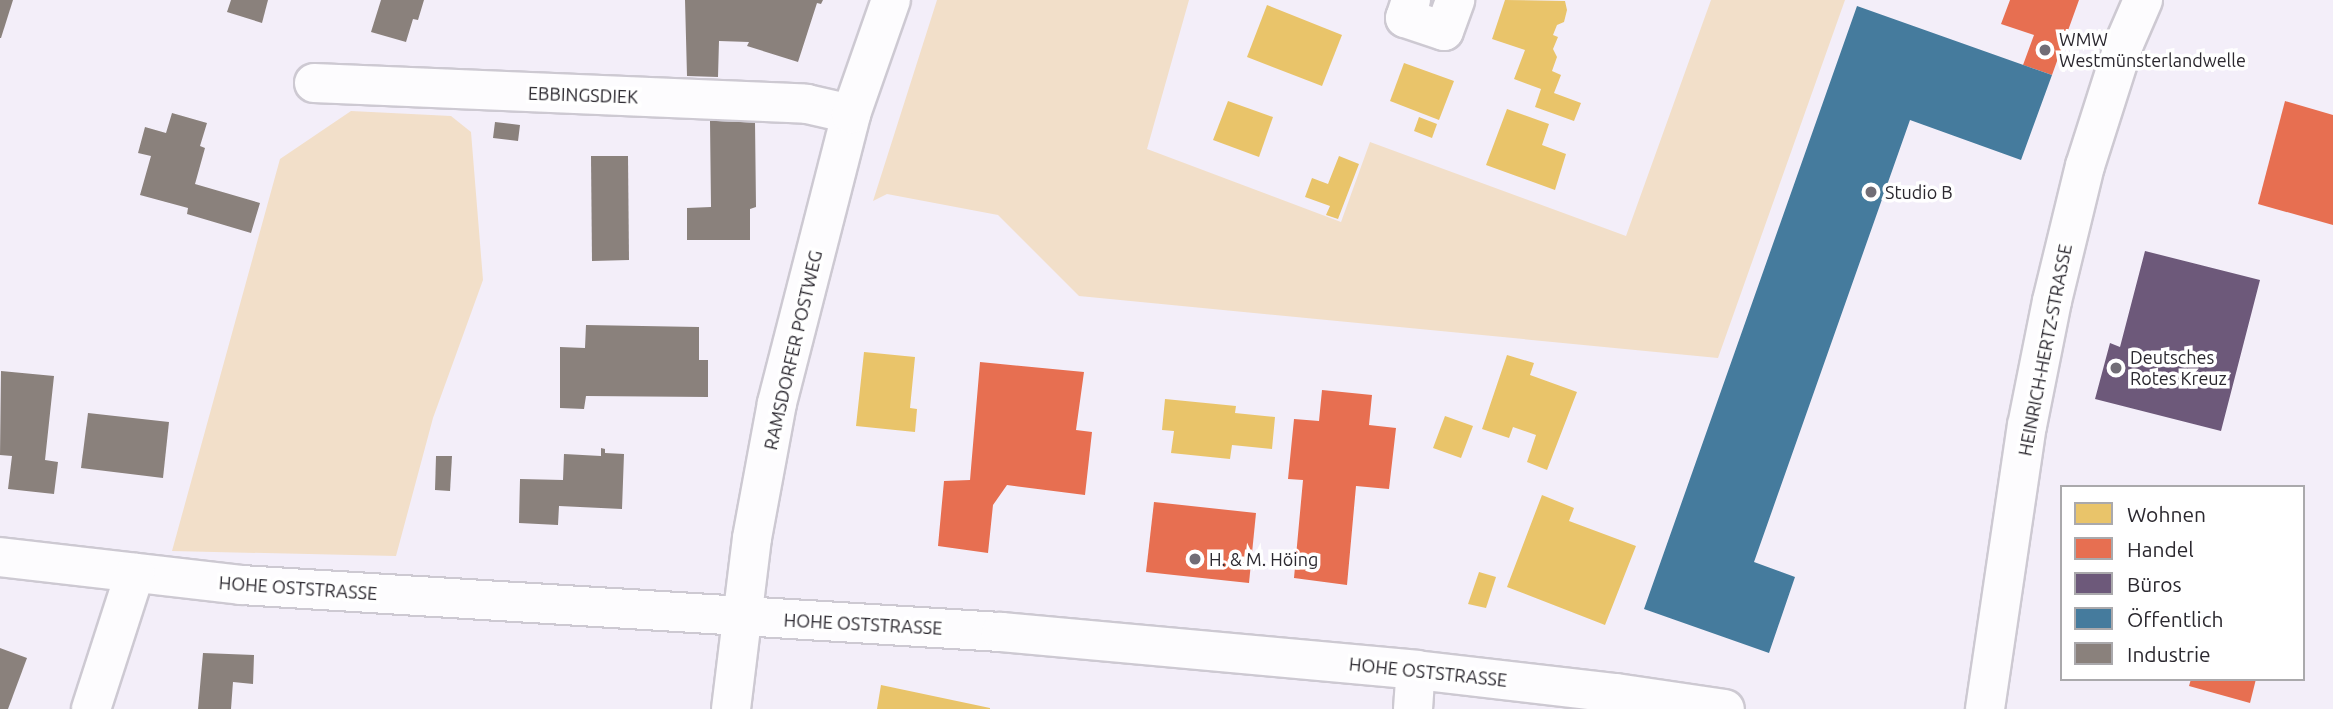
<!DOCTYPE html>
<html>
<head>
<meta charset="utf-8">
<style>
	body { margin:0 }
	#map { position:relative; width:2333px; height:709px; overflow:hidden; background:#f3eef9; font-family:Ubuntu,sans-serif }
	div>[style] { position:absolute }
	.green>* { inset:0; background:#f2dfc9 }
	.homes>* { inset:0; background:#e9c46a }
	.shops>* { inset:0; background:#e76f51 }
	.offices>* { inset:0; background:#6d597a }
	.public>* { inset:0; background:#457b9d }
	.industry>* { inset:0; background:#8a817c }
	.roads { filter:drop-shadow(2px 0 #cdc9d2) drop-shadow(-2px 0 #cdc9d2) drop-shadow(0 2px #cdc9d2) drop-shadow(0 -2px #cdc9d2) }
	.minor>* { height:38px; margin:-19px; padding:0 19px; transform-origin:19px; border-radius:19px; background:#fdfcfe }
	.dots>* { width:19px; height:19px; translate:-50% -50%; box-sizing:border-box; border:4px solid #fff; border-radius:50% }
	span { translate:-50% -50%; white-space:nowrap; text-align:center; line-height:1.15; -webkit-text-stroke:7px #fff; paint-order:stroke }
	.poi-label { font-size:18px; color:#2b282f }
	.left { translate:0 -50%; text-align:left }
	.street-label { font-size:18px; color:#2b282f }
	.legend { position:absolute; left:2060px; top:485px; width:245px; height:196px; box-sizing:border-box; background:#fff; border:2px solid #aaa9ac; margin:0; padding:9px 12px; list-style:none; font-size:21px; color:#2b282f }
	.legend li { display:flex; align-items:center; gap:14px; height:35px }
	.legend b { width:35px; border:2px solid #aaa9ac }
</style>
</head>
<body>
<div id="map">
	<div class="green">
		<i style="clip-path:polygon(937px 0,1189px 0,1147px 149px,1341px 222px,1370px 142px,1626px 236px,1711px 0,1845px 0,1718px 358px,1079px 296px,998px 215px,887px 194px,873px 201px)"></i>
		<i style="clip-path:polygon(351px 111px,451px 116px,471px 132px,483px 280px,433px 418px,396px 556px,172px 551px,280px 159px)"></i>
	</div>
	<div class="homes">
		<i style="clip-path:polygon(1505px 0,1565px 1px,1567px 10px,1564px 22px,1557px 25px,1553px 35px,1558px 37px,1553px 49px,1557px 57px,1552px 71px,1561px 75px,1554px 93px,1581px 103px,1574px 121px,1535px 107px,1541px 89px,1514px 79px,1525px 50px,1492px 39px)"></i>
		<i style="clip-path:polygon(1267px 5px,1342px 35px,1322px 86px,1247px 57px)"></i>
		<i style="clip-path:polygon(1404px 63px,1454px 81px,1439px 120px,1390px 101px)"></i>
		<i style="clip-path:polygon(1228px 101px,1273px 117px,1259px 157px,1213px 140px)"></i>
		<i style="clip-path:polygon(1507px 109px,1549px 124px,1542px 145px,1566px 154px,1555px 190px,1486px 165px)"></i>
		<i style="clip-path:polygon(1419px 117px,1437px 124px,1432px 138px,1414px 131px)"></i>
		<i style="clip-path:polygon(1339px 156px,1359px 164px,1338px 219px,1326px 215px,1330px 206px,1305px 197px,1312px 178px,1328px 184px)"></i>
		<i style="clip-path:polygon(864px 352px,915px 357px,910px 408px,917px 409px,915px 432px,856px 426px)"></i>
		<i style="clip-path:polygon(1507px 355px,1534px 363px,1530px 375px,1577px 392px,1547px 470px,1527px 462px,1536px 435px,1513px 427px,1509px 438px,1482px 429px)"></i>
		<i style="clip-path:polygon(1165px 399px,1236px 406px,1235px 413px,1275px 417px,1272px 449px,1232px 445px,1230px 459px,1171px 453px,1174px 431px,1162px 430px)"></i>
		<i style="clip-path:polygon(1445px 416px,1473px 426px,1461px 458px,1433px 448px)"></i>
		<i style="clip-path:polygon(1542px 495px,1574px 508px,1569px 521px,1636px 546px,1605px 625px,1507px 587px)"></i>
		<i style="clip-path:polygon(1479px 572px,1496px 577px,1486px 608px,1468px 604px)"></i>
		<i style="clip-path:polygon(881px 685px,990px 708px,990px 709px,877px 709px)"></i>
	</div>
	<div class="shops">
		<i style="clip-path:polygon(2010px 0,2079px 0,2052px 75px,2023px 65px,2034px 35px,2001px 24px)"></i>
		<i style="clip-path:polygon(2285px 101px,2333px 115px,2333px 225px,2258px 204px)"></i>
		<i style="clip-path:polygon(980px 362px,1084px 372px,1076px 430px,1092px 432px,1085px 495px,1007px 485px,993px 505px,988px 553px,938px 546px,944px 481px,970px 480px)"></i>
		<i style="clip-path:polygon(1322px 390px,1372px 395px,1369px 425px,1396px 428px,1389px 489px,1356px 486px,1347px 585px,1294px 578px,1303px 480px,1288px 479px,1294px 419px,1319px 421px)"></i>
		<i style="clip-path:polygon(1154px 502px,1256px 513px,1249px 583px,1146px 572px)"></i>
		<i style="clip-path:polygon(2191px 679px,2256px 679px,2250px 703px,2189px 686px)"></i>
	</div>
	<div class="offices">
		<i style="clip-path:polygon(2145px 251px,2260px 280px,2221px 431px,2095px 399px,2110px 343px,2120px 347px)"></i>
	</div>
	<div class="public">
		<i style="clip-path:polygon(1857px 6px,2052px 75px,2021px 160px,1910px 120px,1754px 562px,1795px 577px,1769px 653px,1644px 609px)"></i>
	</div>
	<div class="industry">
		<i style="clip-path:polygon(0 0,13px 0,1px 38px,0 38px)"></i>
		<i style="clip-path:polygon(231px 0,268px 0,262px 23px,227px 12px)"></i>
		<i style="clip-path:polygon(381px 0,424px 0,418px 20px,413px 19px,406px 42px,371px 32px)"></i>
		<i style="clip-path:polygon(685px 0,823px 0,821px 4px,817px 3px,798px 62px,747px 46px,749px 42px,719px 41px,718px 77px,687px 76px)"></i>
		<i style="clip-path:polygon(172px 113px,207px 123px,200px 146px,205px 148px,195px 184px,260px 203px,251px 233px,187px 214px,188px 208px,140px 195px,151px 156px,138px 153px,145px 127px,166px 133px)"></i>
		<i style="clip-path:polygon(710px 121px,755px 121px,756px 207px,750px 209px,750px 240px,687px 240px,687px 208px,711px 207px)"></i>
		<i style="clip-path:polygon(495px 122px,520px 125px,518px 141px,493px 138px)"></i>
		<i style="clip-path:polygon(591px 156px,628px 156px,629px 260px,592px 261px)"></i>
		<i style="clip-path:polygon(586px 325px,699px 327px,699px 360px,708px 360px,708px 397px,586px 396px,584px 409px,560px 408px,560px 347px,585px 348px)"></i>
		<i style="clip-path:polygon(1px 371px,54px 376px,45px 460px,58px 462px,54px 494px,8px 489px,12px 456px,0 455px)"></i>
		<i style="clip-path:polygon(88px 413px,169px 422px,163px 478px,81px 468px)"></i>
		<i style="clip-path:polygon(601px 448px,605px 449px,605px 453px,624px 454px,622px 509px,559px 506px,558px 525px,519px 523px,520px 479px,563px 480px,564px 454px,601px 456px)"></i>
		<i style="clip-path:polygon(436px 456px,452px 456px,450px 491px,435px 490px)"></i>
		<i style="clip-path:polygon(0 648px,27px 658px,8px 709px,0 709px)"></i>
		<i style="clip-path:polygon(203px 653px,254px 655px,253px 684px,233px 682px,231px 709px,198px 709px)"></i>
	</div>
	<div class="roads">
		<div class="minor">
			<i style="left:1411px;top:0;width:19px;rotate:108deg"></i>
			<i style="left:1405px;top:18px;width:41px;rotate:18.4deg"></i>
			<i style="left:1444px;top:31px;width:33px;rotate:-70deg"></i>
			<i style="left:314px;top:83px;width:493px;rotate:2.4deg"></i>
			<i style="left:807px;top:104px;width:45px;rotate:12.8deg"></i>
			<i style="left:0;top:557px;width:243px;rotate:6.6deg"></i>
			<i style="left:241px;top:585px;width:761px;rotate:3.54deg"></i>
			<i style="left:1001px;top:632px;width:417px;rotate:5.2deg"></i>
			<i style="left:1416px;top:670px;width:201px;rotate:6.6deg"></i>
			<i style="left:1616px;top:693px;width:110px;rotate:8.4deg"></i>
			<i style="left:91px;top:709px;width:143px;rotate:-72.1deg"></i>
			<i style="left:731px;top:709px;width:172px;rotate:-83deg"></i>
			<i style="left:752px;top:538px;width:137px;rotate:-79.5deg"></i>
			<i style="left:777px;top:403px;width:298px;rotate:-75.6deg"></i>
			<i style="left:851px;top:114px;width:121px;rotate:-70.7deg"></i>
			<i style="left:1413px;top:709px;width:39px;rotate:-86deg"></i>
			<i style="left:1985px;top:709px;width:286px;rotate:-81.6deg"></i>
			<i style="left:2027px;top:426px;width:127px;rotate:-78.7deg"></i>
			<i style="left:2052px;top:301px;width:139px;rotate:-76.3deg"></i>
			<i style="left:2085px;top:166px;width:128px;rotate:-72.3deg"></i>
			<i style="left:2124px;top:44px;width:48px;rotate:-66.6deg"></i>
		</div>
	</div>
	<div class="dots">
		<i style="left:2045px;top:50px;background:#716d76"></i>
		<i style="left:1871px;top:192px;background:#716d76"></i>
		<i style="left:2116px;top:368px;background:#716d76"></i>
		<i style="left:1195px;top:559px;background:#716d76"></i>
	</div>
	<div class="poi-label">
		<span class="left" style="left:2059px;top:50px">WMW<br>Westmünsterlandwelle</span>
		<span class="left" style="left:1885px;top:192px">Studio B</span>
		<span class="left" style="left:2130px;top:368px">Deutsches<br>Rotes Kreuz</span>
		<span class="left" style="left:1209px;top:559px">H. &amp; M. Höing</span>
	</div>
	<div class="street-label">
		<span style="left:583px;top:95px;rotate:2deg">EBBINGSDIEK</span>
		<span style="left:793px;top:350px;rotate:-77deg">RAMSDORFER POSTWEG</span>
		<span style="left:2045px;top:350px;rotate:-79deg">HEINRICH-HERTZ-STRASSE</span>
		<span style="left:298px;top:588px;rotate:4deg">HOHE OSTSTRASSE</span>
		<span style="left:863px;top:624px;rotate:3deg">HOHE OSTSTRASSE</span>
		<span style="left:1428px;top:672px;rotate:6deg">HOHE OSTSTRASSE</span>
	</div>
	<ul class="legend">
	<li><b style="height:19px;background:#e9c46a"></b>Wohnen</li>
	<li><b style="height:19px;background:#e76f51"></b>Handel</li>
	<li><b style="height:19px;background:#6d597a"></b>Büros</li>
	<li><b style="height:19px;background:#457b9d"></b>Öffentlich</li>
	<li><b style="height:19px;background:#8a817c"></b>Industrie</li>
	</ul>
</div>
</body>
</html>
